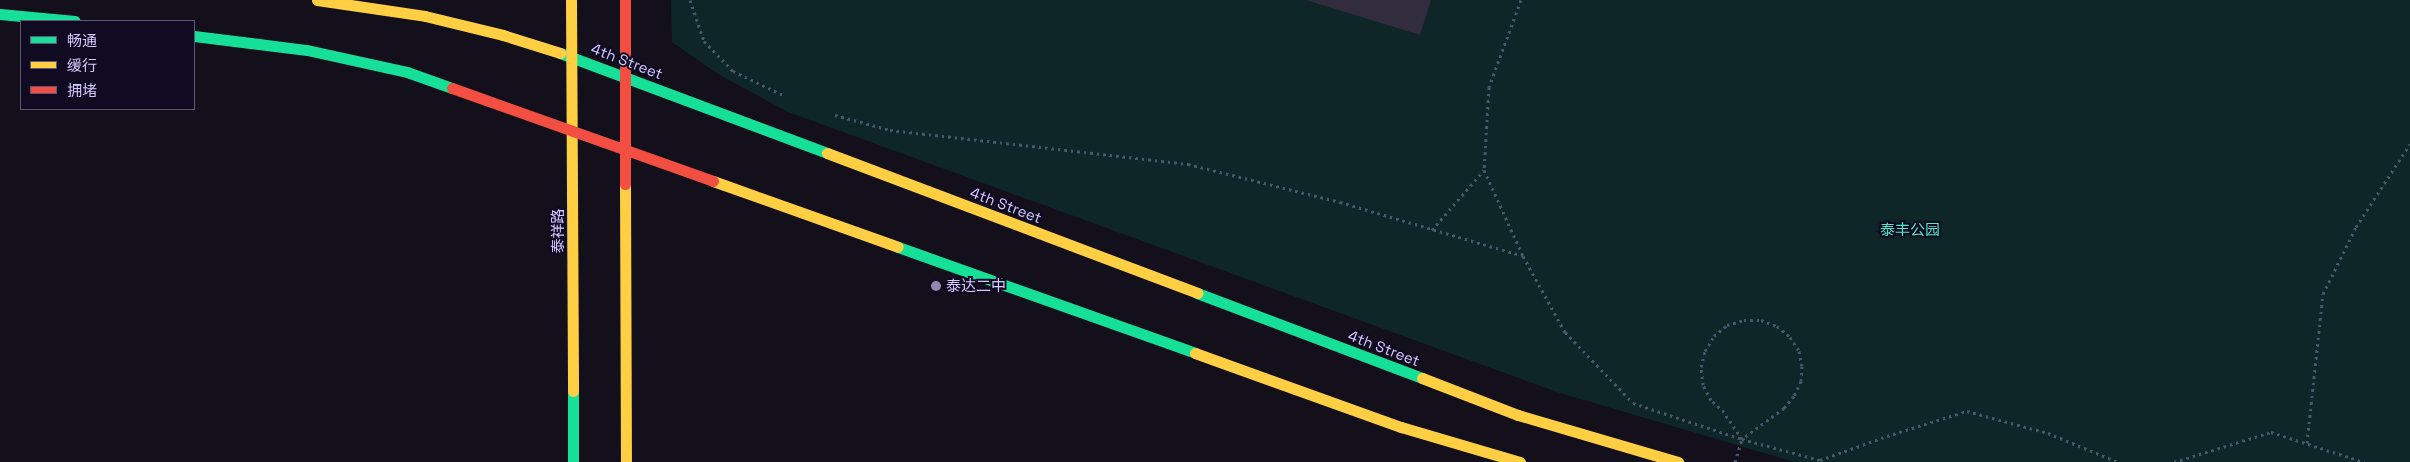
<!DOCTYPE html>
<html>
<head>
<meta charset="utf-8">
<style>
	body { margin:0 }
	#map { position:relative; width:2410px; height:462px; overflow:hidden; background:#13101b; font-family:"Space Grotesk","Noto Sans SC",sans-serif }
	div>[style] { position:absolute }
	.green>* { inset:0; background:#0f2628 }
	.building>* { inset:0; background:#312c3e }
	.path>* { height:3px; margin-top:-1.5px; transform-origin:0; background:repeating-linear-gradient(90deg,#495868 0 2.5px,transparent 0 6.5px) }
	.fast>* { height:11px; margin:-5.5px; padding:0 5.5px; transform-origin:5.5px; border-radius:5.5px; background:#16e098 }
	.slow>* { height:11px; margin:-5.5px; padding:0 5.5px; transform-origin:5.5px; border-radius:5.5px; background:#ffcf43 }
	.jam>* { height:11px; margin:-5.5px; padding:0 5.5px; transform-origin:5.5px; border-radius:5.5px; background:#f24e42 }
	.dots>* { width:14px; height:14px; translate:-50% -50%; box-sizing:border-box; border:2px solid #100b20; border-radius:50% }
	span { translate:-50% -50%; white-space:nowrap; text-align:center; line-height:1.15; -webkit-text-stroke:4px #100b20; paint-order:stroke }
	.street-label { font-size:15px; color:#d2caff }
	.park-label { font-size:15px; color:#4ee7c7 }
	.poi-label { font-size:15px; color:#d2caff }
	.left { translate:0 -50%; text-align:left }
	.legend { position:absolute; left:20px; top:20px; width:175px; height:90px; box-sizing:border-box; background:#100b20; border:1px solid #5e5779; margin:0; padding:6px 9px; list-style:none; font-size:15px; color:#d2caff }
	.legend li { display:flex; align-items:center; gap:10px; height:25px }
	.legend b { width:25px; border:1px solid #5e5779 }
</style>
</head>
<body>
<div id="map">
	<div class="green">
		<i style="clip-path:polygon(671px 0,2410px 0,2410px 462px,1794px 462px,1557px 392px,788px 112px,718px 74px,672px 42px)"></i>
	</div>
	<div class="building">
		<i style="clip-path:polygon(1306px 0,1431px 0,1420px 35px)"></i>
	</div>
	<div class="path">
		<i style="left:690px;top:0;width:43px;rotate:71.1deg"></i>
		<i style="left:704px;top:41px;width:42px;rotate:46deg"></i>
		<i style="left:733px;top:71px;width:55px;rotate:25.6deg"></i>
		<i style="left:1521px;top:0;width:93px;rotate:110.2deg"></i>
		<i style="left:1489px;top:87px;width:83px;rotate:93.4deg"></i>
		<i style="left:1484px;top:170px;width:94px;rotate:65.6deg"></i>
		<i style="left:835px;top:115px;width:57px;rotate:15.3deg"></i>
		<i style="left:890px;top:130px;width:300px;rotate:6.5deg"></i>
		<i style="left:1188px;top:164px;width:157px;rotate:14deg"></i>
		<i style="left:1340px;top:202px;width:191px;rotate:16.4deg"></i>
		<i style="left:1523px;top:256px;width:87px;rotate:61.1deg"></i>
		<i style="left:1565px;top:332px;width:98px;rotate:46.2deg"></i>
		<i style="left:1633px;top:403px;width:115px;rotate:18.3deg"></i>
		<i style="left:1742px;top:439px;width:81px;rotate:15.1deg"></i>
		<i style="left:1820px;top:460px;width:71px;rotate:-19.7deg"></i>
		<i style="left:1887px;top:436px;width:84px;rotate:-17.4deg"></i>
		<i style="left:1967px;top:411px;width:84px;rotate:15.2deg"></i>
		<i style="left:2048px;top:433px;width:76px;rotate:22.5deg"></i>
		<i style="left:1432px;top:230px;width:79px;rotate:-49.1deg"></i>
		<i style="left:1744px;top:320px;width:17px"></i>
		<i style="left:1761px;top:320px;width:17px;rotate:21deg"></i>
		<i style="left:1777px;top:326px;width:17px;rotate:40deg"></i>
		<i style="left:1790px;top:337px;width:17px;rotate:57deg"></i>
		<i style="left:1799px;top:351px;width:15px;rotate:79deg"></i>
		<i style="left:1802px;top:366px;width:15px;rotate:94deg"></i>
		<i style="left:1801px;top:381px;width:17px;rotate:115deg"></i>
		<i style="left:1794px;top:396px;width:16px;rotate:130deg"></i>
		<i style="left:1784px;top:408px;width:52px;rotate:143.6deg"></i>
		<i style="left:1742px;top:439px;width:32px;rotate:-124deg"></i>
		<i style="left:1724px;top:412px;width:18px;rotate:-137deg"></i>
		<i style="left:1711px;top:400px;width:17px;rotate:-118deg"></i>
		<i style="left:1703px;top:385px;width:18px;rotate:-96deg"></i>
		<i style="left:1701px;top:367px;width:16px;rotate:-76deg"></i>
		<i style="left:1705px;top:351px;width:17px;rotate:-59deg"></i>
		<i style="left:1714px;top:336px;width:17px;rotate:-40deg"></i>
		<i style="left:1727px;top:325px;width:18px;rotate:-16deg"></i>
		<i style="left:2307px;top:443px;width:150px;rotate:-83.9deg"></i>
		<i style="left:2323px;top:294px;width:75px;rotate:-63.8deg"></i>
		<i style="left:2356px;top:227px;width:99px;rotate:-57deg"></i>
		<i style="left:1735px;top:462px;width:24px;rotate:-73deg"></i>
		<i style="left:2174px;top:462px;width:102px;rotate:-17.2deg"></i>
		<i style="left:2271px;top:432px;width:98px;rotate:17.9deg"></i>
	</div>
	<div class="fast">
		<i style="left:0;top:14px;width:75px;rotate:5.3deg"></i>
		<i style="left:194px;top:36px;width:114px;rotate:7.1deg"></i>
		<i style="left:307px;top:50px;width:102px;rotate:12.4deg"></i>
		<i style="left:407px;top:72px;width:48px;rotate:19.6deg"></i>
		<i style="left:560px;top:53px;width:285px;rotate:20.5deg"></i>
		<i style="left:898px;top:247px;width:315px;rotate:19.6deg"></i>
		<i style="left:1197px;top:293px;width:241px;rotate:20.7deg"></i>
		<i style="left:573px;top:391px;width:71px;rotate:90deg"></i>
	</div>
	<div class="slow">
		<i style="left:317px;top:0;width:109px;rotate:8.4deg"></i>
		<i style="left:425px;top:16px;width:80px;rotate:13.7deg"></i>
		<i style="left:503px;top:35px;width:60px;rotate:17.5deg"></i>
		<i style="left:571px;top:0;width:391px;rotate:89.7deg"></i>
		<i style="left:827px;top:153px;width:396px;rotate:20.7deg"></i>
		<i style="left:713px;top:181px;width:196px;rotate:19.6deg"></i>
		<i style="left:625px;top:184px;width:278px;rotate:89.8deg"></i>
		<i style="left:1195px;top:353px;width:219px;rotate:19.8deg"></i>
		<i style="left:1401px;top:427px;width:124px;rotate:16.4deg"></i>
		<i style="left:1422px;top:378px;width:103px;rotate:21.1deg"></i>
		<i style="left:1518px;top:415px;width:167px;rotate:16.4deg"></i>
	</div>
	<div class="jam">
		<i style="left:625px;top:0;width:184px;rotate:90deg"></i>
		<i style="left:452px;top:88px;width:277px;rotate:19.6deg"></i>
	</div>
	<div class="dots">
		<i style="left:936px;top:286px;background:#8f89af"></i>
	</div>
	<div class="street-label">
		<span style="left:627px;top:61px;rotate:21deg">4th Street</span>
		<span style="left:1006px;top:205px;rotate:21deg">4th Street</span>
		<span style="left:558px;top:231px;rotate:-90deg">泰祥路</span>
		<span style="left:1384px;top:348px;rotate:21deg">4th Street</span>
	</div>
	<div class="park-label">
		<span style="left:1910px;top:230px">泰丰公园</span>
	</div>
	<div class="poi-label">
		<span class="left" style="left:946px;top:286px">泰达二中</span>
	</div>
	<ul class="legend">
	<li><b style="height:6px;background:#16e098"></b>畅通</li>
	<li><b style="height:6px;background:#ffcf43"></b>缓行</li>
	<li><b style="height:6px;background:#f24e42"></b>拥堵</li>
	</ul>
</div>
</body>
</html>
